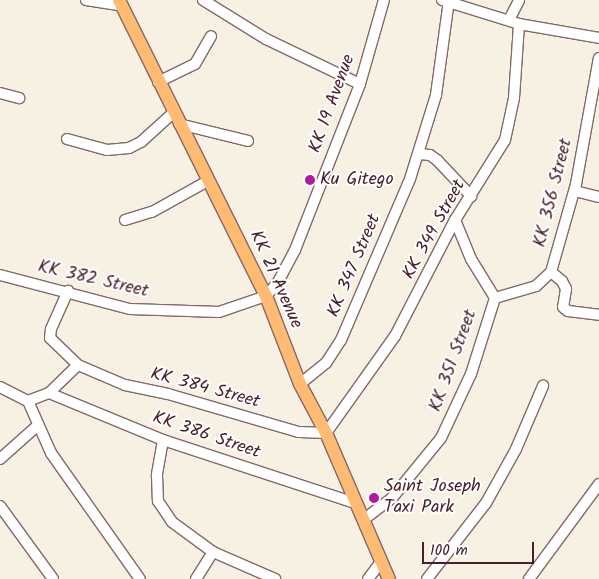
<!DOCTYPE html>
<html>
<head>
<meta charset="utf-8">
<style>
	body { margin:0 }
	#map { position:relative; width:599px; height:579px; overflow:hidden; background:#f6f1e2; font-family:Kalam,sans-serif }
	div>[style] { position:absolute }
	.roads { filter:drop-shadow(1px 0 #86686b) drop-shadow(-1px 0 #86686b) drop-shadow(0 1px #86686b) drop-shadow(0 -1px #86686b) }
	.minor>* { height:10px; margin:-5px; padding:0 5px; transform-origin:5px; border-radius:5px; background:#fff }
	.major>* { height:12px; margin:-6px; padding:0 6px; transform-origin:6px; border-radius:6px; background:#ffbb71 }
	.dots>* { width:14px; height:14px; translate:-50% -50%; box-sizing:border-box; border:2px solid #fff; border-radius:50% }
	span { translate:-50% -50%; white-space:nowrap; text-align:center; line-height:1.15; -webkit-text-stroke:4px #fff; paint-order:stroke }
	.street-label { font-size:18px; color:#4a1f2b }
	.poi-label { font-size:18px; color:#4a1f2b }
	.left { translate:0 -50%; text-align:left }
	.scale { position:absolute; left:422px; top:542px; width:112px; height:22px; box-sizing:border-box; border:2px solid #4a1f2b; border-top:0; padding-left:6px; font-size:15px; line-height:18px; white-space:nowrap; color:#4a1f2b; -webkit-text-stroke:4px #fff; paint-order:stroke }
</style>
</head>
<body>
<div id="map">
	<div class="roads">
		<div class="minor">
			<i style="left:86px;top:0;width:36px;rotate:9deg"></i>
			<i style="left:203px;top:0;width:74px;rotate:31.8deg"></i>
			<i style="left:266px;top:39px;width:104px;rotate:25.6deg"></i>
			<i style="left:442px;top:0;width:81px;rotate:17.3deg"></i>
			<i style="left:519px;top:24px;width:81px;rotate:9.9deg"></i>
			<i style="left:509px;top:20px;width:22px;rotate:-63deg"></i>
			<i style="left:158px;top:82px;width:41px;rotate:-25.9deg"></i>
			<i style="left:195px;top:64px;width:32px;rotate:-60deg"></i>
			<i style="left:0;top:93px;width:20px;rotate:15deg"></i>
			<i style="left:179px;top:124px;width:71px;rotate:13.8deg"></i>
			<i style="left:67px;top:139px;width:41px;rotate:15.4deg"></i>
			<i style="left:107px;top:150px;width:22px;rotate:-5deg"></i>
			<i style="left:129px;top:148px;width:13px;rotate:-27deg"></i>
			<i style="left:141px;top:142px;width:43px;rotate:-42.2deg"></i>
			<i style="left:419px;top:154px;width:11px;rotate:5deg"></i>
			<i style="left:430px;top:155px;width:9px;rotate:36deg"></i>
			<i style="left:437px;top:160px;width:50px;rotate:46.6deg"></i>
			<i style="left:575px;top:191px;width:25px;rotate:14deg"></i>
			<i style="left:125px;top:220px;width:28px;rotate:-17deg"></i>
			<i style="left:152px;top:212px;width:64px;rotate:-29deg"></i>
			<i style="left:551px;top:272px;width:14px;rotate:39deg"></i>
			<i style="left:562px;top:281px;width:9px;rotate:63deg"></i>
			<i style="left:566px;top:289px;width:18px;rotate:99deg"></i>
			<i style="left:563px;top:307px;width:6px;rotate:39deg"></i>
			<i style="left:568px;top:311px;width:31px;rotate:7deg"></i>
			<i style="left:0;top:275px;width:134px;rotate:14.7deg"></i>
			<i style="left:130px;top:309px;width:89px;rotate:1.9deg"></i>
			<i style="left:219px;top:312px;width:50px;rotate:-18.8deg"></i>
			<i style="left:266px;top:296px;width:18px;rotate:-49deg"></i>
			<i style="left:278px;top:282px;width:36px;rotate:-62deg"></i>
			<i style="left:295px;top:250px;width:178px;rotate:-68.6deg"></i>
			<i style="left:360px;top:84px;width:87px;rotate:-74.1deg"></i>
			<i style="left:495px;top:298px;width:43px;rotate:-16.3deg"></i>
			<i style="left:536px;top:286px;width:21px;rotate:-43deg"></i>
			<i style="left:551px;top:272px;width:91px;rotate:-74.1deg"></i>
			<i style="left:576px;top:184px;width:128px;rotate:-79.7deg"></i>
			<i style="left:78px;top:365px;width:51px;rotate:23.1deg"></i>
			<i style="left:125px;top:385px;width:44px;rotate:11.8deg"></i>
			<i style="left:168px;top:394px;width:136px;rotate:16.2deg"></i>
			<i style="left:299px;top:432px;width:27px;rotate:2deg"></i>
			<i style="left:326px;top:433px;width:119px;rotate:-54.6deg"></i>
			<i style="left:395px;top:336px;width:131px;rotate:-62.7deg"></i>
			<i style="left:455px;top:220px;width:94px;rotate:-58deg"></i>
			<i style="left:505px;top:140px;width:43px;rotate:-77.9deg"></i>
			<i style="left:514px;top:98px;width:74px;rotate:-86.1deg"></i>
			<i style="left:300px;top:384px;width:33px;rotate:-39deg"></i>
			<i style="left:326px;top:363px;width:27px;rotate:-57deg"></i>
			<i style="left:341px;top:340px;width:175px;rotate:-66.8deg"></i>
			<i style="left:410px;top:179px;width:88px;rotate:-72.8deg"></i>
			<i style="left:436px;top:95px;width:96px;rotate:-82.2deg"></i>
			<i style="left:0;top:387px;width:31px;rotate:27deg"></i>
			<i style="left:28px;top:401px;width:57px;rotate:66.1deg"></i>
			<i style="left:51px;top:453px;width:154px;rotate:54.8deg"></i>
			<i style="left:49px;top:393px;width:123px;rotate:22.4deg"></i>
			<i style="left:163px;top:440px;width:202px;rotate:18.2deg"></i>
			<i style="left:28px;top:401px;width:22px;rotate:-21deg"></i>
			<i style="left:49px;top:393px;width:40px;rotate:-44deg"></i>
			<i style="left:78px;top:365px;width:39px;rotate:-136deg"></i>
			<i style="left:50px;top:338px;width:9px;rotate:-84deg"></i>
			<i style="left:51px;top:329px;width:42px;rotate:-65.9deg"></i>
			<i style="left:163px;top:440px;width:36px;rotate:100deg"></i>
			<i style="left:157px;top:475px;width:26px;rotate:88deg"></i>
			<i style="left:158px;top:501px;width:25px;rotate:56deg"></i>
			<i style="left:172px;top:522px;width:51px;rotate:36.2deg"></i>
			<i style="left:213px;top:552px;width:68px;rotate:23.5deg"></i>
			<i style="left:0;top:459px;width:50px;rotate:-41.7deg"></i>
			<i style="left:0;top:506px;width:90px;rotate:54deg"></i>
			<i style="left:363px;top:520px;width:36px;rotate:-37deg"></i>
			<i style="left:392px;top:498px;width:77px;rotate:-50.8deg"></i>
			<i style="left:441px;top:438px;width:71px;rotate:-64.9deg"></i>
			<i style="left:471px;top:374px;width:80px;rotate:-72.5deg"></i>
			<i style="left:495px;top:298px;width:46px;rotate:-121.6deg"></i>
			<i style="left:471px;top:259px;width:42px;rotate:-112.3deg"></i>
			<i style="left:196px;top:579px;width:32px;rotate:-58deg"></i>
			<i style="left:368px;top:579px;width:21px;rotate:-53deg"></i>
			<i style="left:427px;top:579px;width:96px;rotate:-52.2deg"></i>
			<i style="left:486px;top:503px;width:62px;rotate:-60.9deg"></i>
			<i style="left:516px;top:449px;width:69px;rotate:-66.8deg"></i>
			<i style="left:529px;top:579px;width:118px;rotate:-53.6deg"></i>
		</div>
		<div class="major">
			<i style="left:119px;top:0;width:330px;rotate:63.6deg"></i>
			<i style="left:266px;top:296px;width:94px;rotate:68.9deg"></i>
			<i style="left:300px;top:384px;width:55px;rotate:62deg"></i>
			<i style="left:326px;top:433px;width:159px;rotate:66.7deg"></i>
		</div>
	</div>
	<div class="dots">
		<i style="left:310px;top:180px;background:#b5179e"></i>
		<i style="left:374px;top:498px;background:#b5179e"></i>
	</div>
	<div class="street-label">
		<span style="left:333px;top:104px;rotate:-70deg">KK 19 Avenue</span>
		<span style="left:554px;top:193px;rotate:-76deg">KK 356 Street</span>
		<span style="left:435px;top:230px;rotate:-61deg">KK 349 Street</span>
		<span style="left:355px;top:266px;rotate:-67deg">KK 347 Street</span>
		<span style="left:93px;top:280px;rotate:13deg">KK 382 Street</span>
		<span style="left:275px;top:280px;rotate:66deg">KK 21 Avenue</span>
		<span style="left:454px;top:361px;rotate:-70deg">KK 351 Street</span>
		<span style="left:205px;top:389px;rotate:15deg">KK 384 Street</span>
		<span style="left:206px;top:436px;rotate:19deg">KK 386 Street</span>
	</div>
	<div class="poi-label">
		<span class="left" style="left:320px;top:180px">Ku Gitego</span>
		<span class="left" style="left:384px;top:498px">Saint Joseph<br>Taxi Park</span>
	</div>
	<div class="scale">100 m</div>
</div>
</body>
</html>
